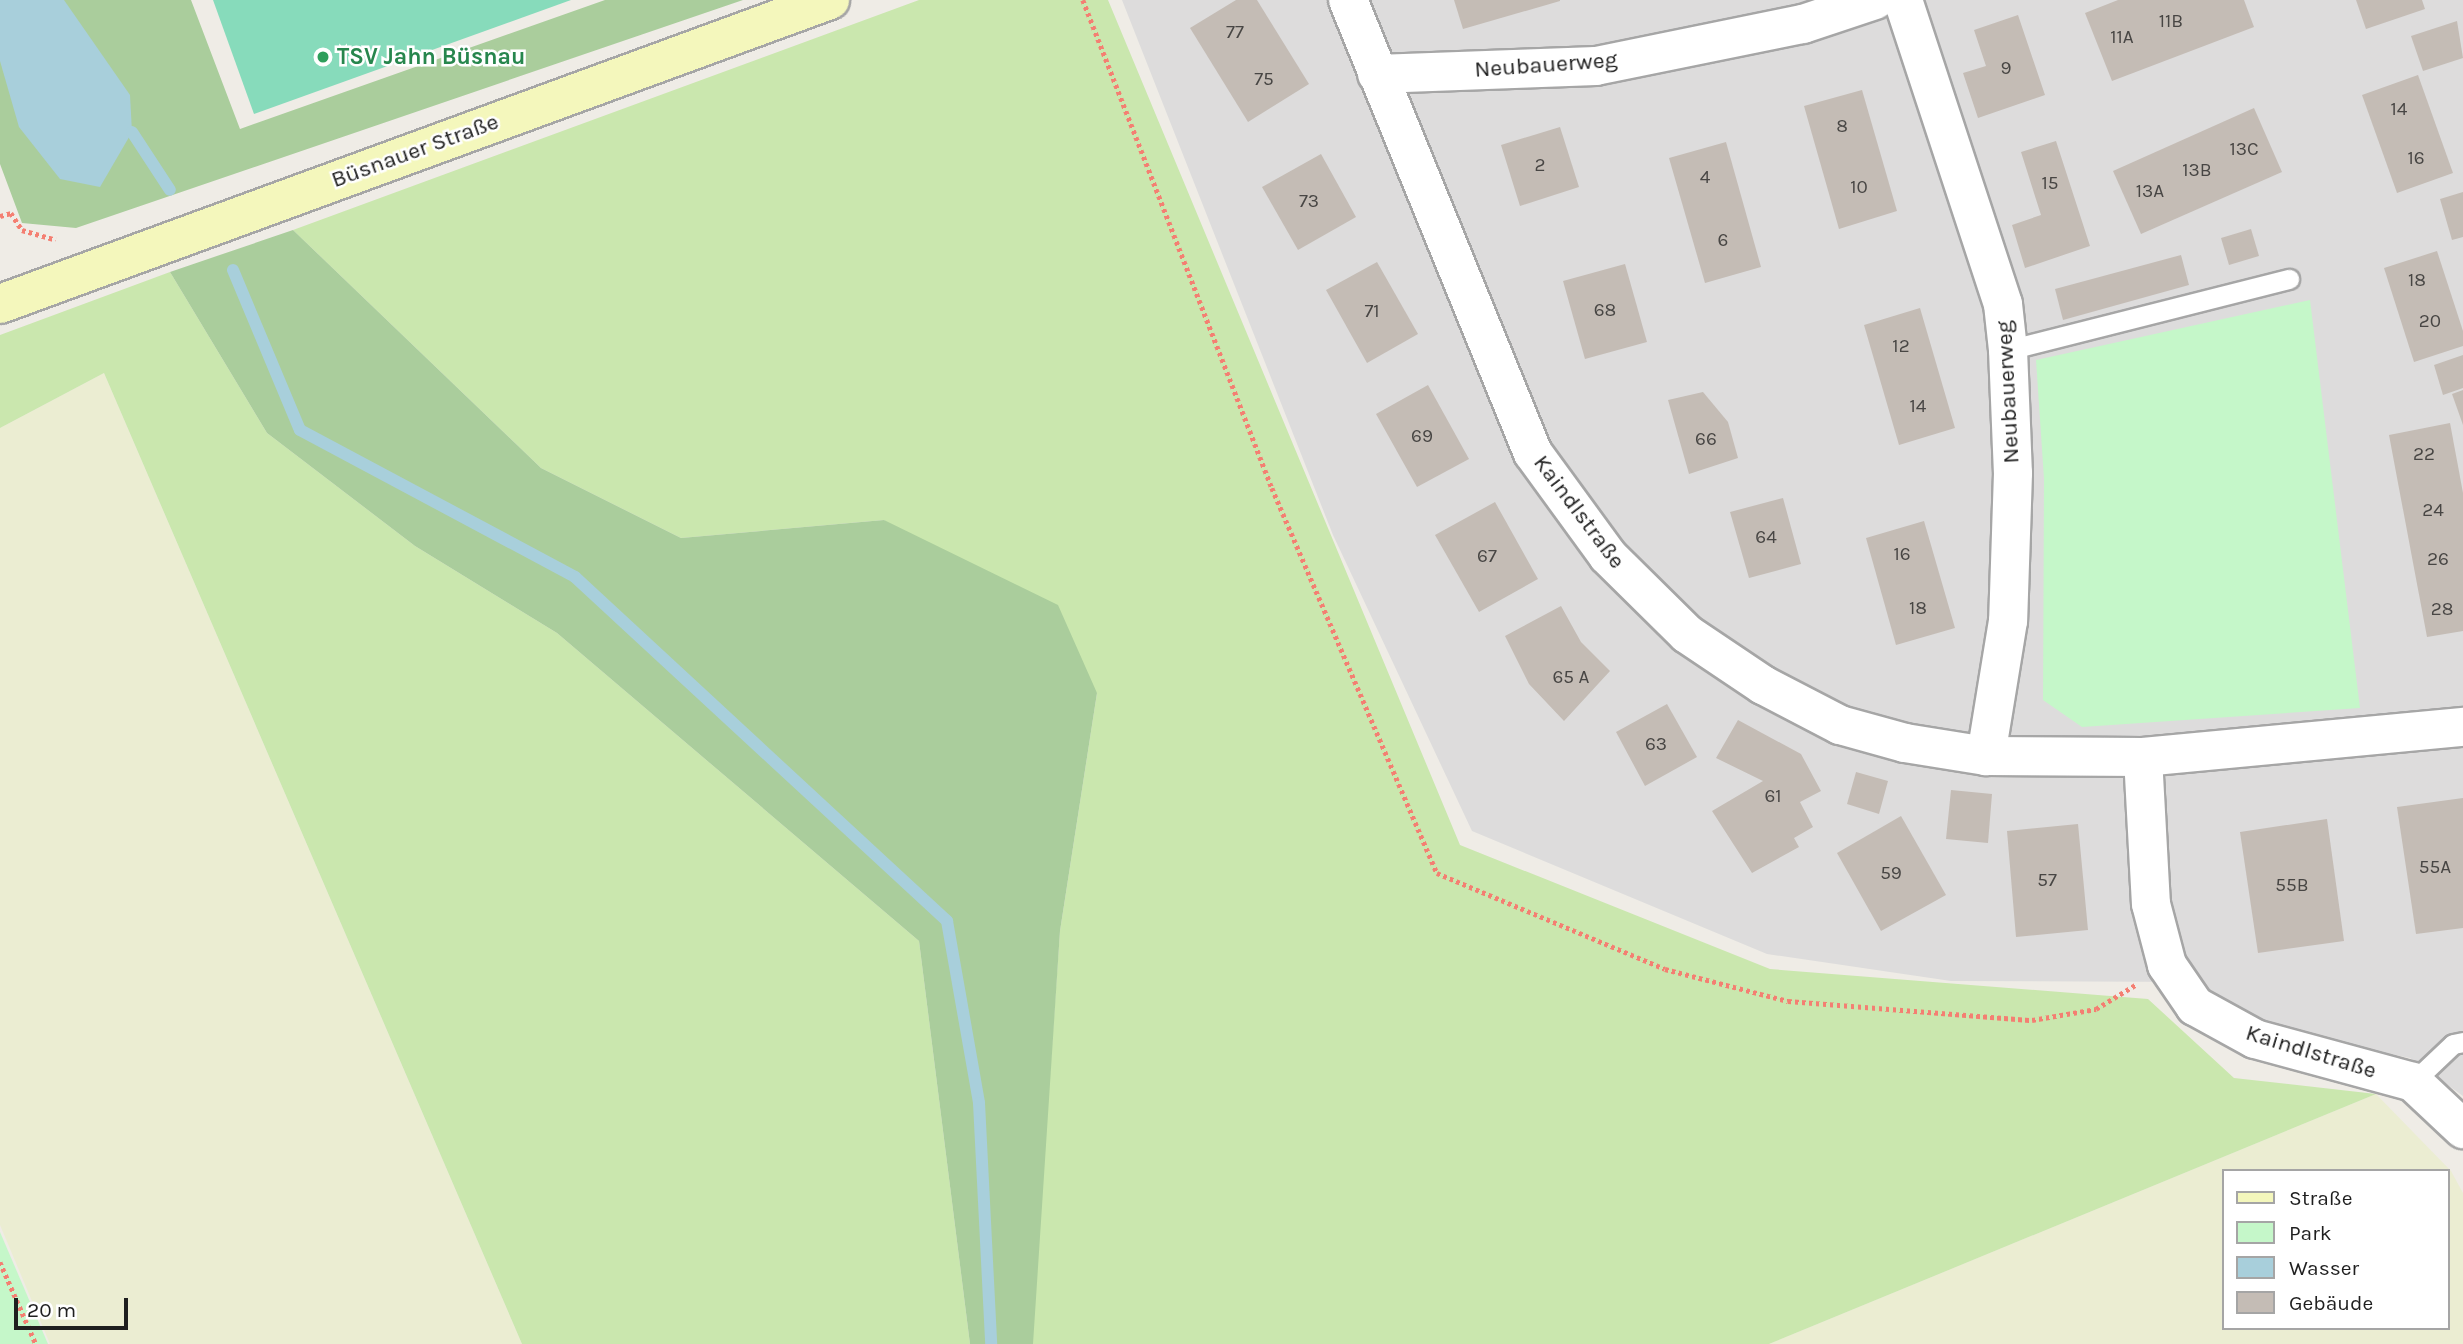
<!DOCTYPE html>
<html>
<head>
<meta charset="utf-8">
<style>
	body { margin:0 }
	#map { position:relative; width:2463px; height:1344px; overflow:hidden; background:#efece6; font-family:Karla,sans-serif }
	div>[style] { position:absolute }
	.residential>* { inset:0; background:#dddcdc }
	.farmland>* { inset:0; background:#ebedd2 }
	.grass>* { inset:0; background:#cae7ae }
	.forest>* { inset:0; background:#aacd9c }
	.park>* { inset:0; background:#c5f7c9 }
	.pitch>* { inset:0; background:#87dbbb }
	.water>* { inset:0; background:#a8cfdb }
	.stream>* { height:12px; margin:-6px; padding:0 6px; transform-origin:6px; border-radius:6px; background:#a8cfdb }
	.building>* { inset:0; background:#c4bcb5 }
	.path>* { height:4.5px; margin-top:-2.25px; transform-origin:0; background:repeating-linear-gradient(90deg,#f47f72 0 3.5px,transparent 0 7px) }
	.roads { filter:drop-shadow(2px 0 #a6a6a6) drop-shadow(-2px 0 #a6a6a6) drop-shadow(0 2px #a6a6a6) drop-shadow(0 -2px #a6a6a6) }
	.lane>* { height:19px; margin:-9.5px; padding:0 9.5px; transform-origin:9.5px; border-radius:9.5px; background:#fff }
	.street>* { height:38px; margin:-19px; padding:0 19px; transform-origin:19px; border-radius:19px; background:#fff }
	.secondary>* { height:38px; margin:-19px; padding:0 19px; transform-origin:19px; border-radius:19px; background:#f4f7bc }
	.dots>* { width:19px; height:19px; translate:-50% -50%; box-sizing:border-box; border:4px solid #fff; border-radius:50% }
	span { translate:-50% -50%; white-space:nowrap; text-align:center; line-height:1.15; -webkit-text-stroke:5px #fff; paint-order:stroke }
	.number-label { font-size:19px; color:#484644 }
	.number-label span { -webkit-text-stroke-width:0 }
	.leisure-label { font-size:23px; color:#27864d; font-weight:700 }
	.left { translate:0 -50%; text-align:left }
	.street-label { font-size:23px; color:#1f1f1f }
	.legend { position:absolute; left:2222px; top:1169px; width:228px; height:161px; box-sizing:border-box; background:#fff; border:2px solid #a5a5a5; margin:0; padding:9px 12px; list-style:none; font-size:21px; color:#1f1f1f }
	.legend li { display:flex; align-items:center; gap:14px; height:35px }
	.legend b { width:35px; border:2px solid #a5a5a5 }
	.scale { position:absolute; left:14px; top:1298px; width:114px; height:32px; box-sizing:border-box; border:4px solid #1f1f1f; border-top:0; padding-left:9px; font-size:21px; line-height:24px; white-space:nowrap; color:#1f1f1f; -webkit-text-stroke:5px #fff; paint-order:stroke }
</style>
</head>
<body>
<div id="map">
	<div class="residential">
		<i style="clip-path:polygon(1122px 0,2463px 0,2463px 1096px,2410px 1058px,2257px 1027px,2223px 1011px,2196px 982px,1951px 981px,1767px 954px,1472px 831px,1333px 535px)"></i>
	</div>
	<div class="farmland">
		<i style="clip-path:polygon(104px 373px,522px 1344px,50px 1344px,0 1225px,0 428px)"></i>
		<i style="clip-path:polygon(evenodd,2376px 1094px,2451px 1171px,2463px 1193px,2463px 1344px,1769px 1344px,2376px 1094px,2223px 1171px,2447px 1171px,2447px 1328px,2223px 1328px,2223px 1171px)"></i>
	</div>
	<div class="grass">
		<i style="clip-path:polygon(919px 0,1108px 0,1460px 845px,1770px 969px,2148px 999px,2234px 1078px,2376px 1094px,1769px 1344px,1031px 1344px,1060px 931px,1097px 693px,884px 520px,681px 538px,541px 468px,293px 230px)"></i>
		<i style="clip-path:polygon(170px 272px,267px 433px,415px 546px,557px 633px,919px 941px,970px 1344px,522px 1344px,104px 373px,0 428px,0 335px)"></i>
	</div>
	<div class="forest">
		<i style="clip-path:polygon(0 0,191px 0,240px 129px,605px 0,743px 0,76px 228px,22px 223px,0 164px)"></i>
		<i style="clip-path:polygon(293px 230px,541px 468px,681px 538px,884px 520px,1058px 605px,1097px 693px,1060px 931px,1033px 1344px,970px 1344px,919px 941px,557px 633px,415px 546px,267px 433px,170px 272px)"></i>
	</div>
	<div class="park">
		<i style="clip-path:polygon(2310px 300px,2360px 708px,2082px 727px,2043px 700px,2044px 479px,2036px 360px)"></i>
		<i style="clip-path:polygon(0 1232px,48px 1344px,0 1344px)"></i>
	</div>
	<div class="pitch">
		<i style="clip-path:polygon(213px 0,571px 0,254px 114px)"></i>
	</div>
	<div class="water">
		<i style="clip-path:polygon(0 0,64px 0,130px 95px,132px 132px,100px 187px,60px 179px,19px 127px,0 61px)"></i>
	</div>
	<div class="stream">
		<i style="left:132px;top:132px;width:69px;rotate:56.8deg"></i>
		<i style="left:233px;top:270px;width:173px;rotate:67.3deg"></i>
		<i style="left:300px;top:430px;width:312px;rotate:28.1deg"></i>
		<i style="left:575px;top:577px;width:507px;rotate:42.76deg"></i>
		<i style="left:947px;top:921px;width:185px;rotate:80deg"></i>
		<i style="left:979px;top:1103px;width:241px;rotate:87.1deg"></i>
	</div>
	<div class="building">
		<i style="clip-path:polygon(1236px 0,1257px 0,1309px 84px,1248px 122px,1190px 28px)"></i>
		<i style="clip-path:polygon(1454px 0,1560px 0,1560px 1px,1463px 29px)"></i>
		<i style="clip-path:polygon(2118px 0,2244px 0,2254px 27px,2112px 81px,2085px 13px)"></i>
		<i style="clip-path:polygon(2356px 0,2422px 0,2425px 9px,2366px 29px)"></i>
		<i style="clip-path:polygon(2018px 15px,2045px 95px,1978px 118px,1963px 73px,1986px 66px,1974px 30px)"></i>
		<i style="clip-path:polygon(2457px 21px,2463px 58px,2423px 71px,2411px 36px)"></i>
		<i style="clip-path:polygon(2418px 75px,2453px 173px,2397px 193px,2362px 95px)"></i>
		<i style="clip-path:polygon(1862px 90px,1897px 211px,1839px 229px,1804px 106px)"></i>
		<i style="clip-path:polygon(2254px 108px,2282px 172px,2141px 234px,2113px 171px)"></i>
		<i style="clip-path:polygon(1560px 127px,1579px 187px,1520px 206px,1501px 145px)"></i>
		<i style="clip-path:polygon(2056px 141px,2090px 246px,2025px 268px,2012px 225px,2041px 215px,2021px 152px)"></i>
		<i style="clip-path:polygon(1726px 142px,1761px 267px,1705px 283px,1669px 158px)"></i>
		<i style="clip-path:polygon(1321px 154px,1356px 217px,1298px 250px,1262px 187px)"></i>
		<i style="clip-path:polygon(2463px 192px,2463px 237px,2452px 240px,2440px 199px)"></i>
		<i style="clip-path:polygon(2251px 229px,2259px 256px,2229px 265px,2221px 238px)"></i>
		<i style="clip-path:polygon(2437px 251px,2463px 331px,2463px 346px,2414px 362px,2384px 268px)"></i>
		<i style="clip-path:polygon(2181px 255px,2189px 285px,2063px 320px,2055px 289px)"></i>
		<i style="clip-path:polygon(1377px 262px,1418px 334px,1367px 363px,1326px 290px)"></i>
		<i style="clip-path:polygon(1625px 264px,1647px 342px,1585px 359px,1563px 281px)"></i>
		<i style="clip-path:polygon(1920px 308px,1955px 428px,1899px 445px,1864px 325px)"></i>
		<i style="clip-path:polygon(2463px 355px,2463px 388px,2443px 395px,2434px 365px)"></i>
		<i style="clip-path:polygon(1428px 385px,1469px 459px,1417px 487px,1376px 414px)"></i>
		<i style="clip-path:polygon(2463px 390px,2463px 425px,2452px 394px)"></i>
		<i style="clip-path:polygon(1703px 392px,1728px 422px,1738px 458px,1689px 474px,1668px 400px)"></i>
		<i style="clip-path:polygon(2450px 423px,2463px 493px,2463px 631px,2427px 637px,2389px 435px)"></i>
		<i style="clip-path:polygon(1783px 498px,1801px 564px,1749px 578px,1730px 512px)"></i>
		<i style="clip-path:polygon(1495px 502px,1538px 579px,1479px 612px,1435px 535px)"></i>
		<i style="clip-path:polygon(1924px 521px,1955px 628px,1896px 645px,1866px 538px)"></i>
		<i style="clip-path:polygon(1561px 606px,1581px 642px,1610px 671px,1564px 721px,1529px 684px,1505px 636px)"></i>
		<i style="clip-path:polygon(1667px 704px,1697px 757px,1645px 786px,1616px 732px)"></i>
		<i style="clip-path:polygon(1738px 720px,1801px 754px,1821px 791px,1800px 802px,1813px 827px,1794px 838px,1799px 847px,1752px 873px,1712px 811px,1763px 781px,1716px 758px)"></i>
		<i style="clip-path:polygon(1856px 772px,1888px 781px,1879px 814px,1847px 804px)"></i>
		<i style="clip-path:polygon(1951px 790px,1992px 794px,1988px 843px,1946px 839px)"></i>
		<i style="clip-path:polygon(2463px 798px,2463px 928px,2416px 934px,2397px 807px)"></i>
		<i style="clip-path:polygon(1901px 816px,1946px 895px,1881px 931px,1837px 853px)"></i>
		<i style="clip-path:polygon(2327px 819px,2344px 941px,2258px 953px,2240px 832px)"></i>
		<i style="clip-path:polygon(2078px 824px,2088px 930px,2016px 937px,2007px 831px)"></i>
	</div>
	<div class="path">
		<i style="left:1083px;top:0;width:523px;rotate:68.83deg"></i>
		<i style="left:1272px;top:488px;width:419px;rotate:66.8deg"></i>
		<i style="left:1437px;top:873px;width:247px;rotate:22.8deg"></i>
		<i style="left:1665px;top:969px;width:127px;rotate:14.6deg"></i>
		<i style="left:1788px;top:1001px;width:245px;rotate:4.5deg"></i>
		<i style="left:2032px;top:1020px;width:65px;rotate:-9.8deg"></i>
		<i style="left:2096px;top:1009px;width:48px;rotate:-31.4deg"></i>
		<i style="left:0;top:216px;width:11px;rotate:-15deg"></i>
		<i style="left:11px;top:213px;width:20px;rotate:57deg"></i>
		<i style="left:22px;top:230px;width:35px;rotate:16deg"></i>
		<i style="left:0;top:1262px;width:90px;rotate:66.3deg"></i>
	</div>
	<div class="roads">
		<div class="lane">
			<i style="left:2008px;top:350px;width:290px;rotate:-14.2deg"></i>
			<i style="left:2413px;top:1082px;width:55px;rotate:-43.5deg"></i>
			<i style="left:2453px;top:1044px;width:10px;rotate:-11deg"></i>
		</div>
		<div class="street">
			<i style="left:1348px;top:0;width:489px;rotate:67.8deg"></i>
			<i style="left:1533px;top:453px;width:127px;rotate:53.9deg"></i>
			<i style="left:1608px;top:556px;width:111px;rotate:44.6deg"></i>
			<i style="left:1687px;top:634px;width:92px;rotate:33.9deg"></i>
			<i style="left:1763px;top:685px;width:87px;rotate:27.5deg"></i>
			<i style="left:1840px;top:725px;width:67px;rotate:15.5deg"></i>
			<i style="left:1905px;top:743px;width:82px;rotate:9.1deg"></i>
			<i style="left:1986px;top:756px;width:157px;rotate:0.4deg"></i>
			<i style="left:2143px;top:757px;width:321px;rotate:-5.4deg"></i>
			<i style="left:1903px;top:0;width:320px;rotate:71.8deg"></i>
			<i style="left:2003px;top:304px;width:46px;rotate:83.8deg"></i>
			<i style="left:2008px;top:350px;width:123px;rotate:87.7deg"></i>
			<i style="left:2013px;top:473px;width:148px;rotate:91.9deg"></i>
			<i style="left:2008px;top:621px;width:137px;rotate:99.3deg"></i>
			<i style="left:1377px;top:74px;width:219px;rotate:-2.1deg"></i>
			<i style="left:1596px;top:66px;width:211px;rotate:-11.5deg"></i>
			<i style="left:1803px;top:24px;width:76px;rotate:-18.4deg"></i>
			<i style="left:2143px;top:757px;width:147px;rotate:86.9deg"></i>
			<i style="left:2151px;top:904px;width:63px;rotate:75.3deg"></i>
			<i style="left:2167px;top:965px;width:50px;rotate:55.7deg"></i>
			<i style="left:2195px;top:1006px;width:68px;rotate:28.8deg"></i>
			<i style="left:2255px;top:1039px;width:164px;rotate:15.2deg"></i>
			<i style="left:2413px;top:1082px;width:69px;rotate:43.2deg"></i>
		</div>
		<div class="secondary">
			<i style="left:0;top:304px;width:884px;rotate:-20.12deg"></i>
		</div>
	</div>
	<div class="dots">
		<i style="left:323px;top:57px;background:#2e9e5b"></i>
	</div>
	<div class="number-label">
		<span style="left:2171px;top:22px">11B</span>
		<span style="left:1235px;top:33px">77</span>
		<span style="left:2122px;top:38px">11A</span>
		<span style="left:2006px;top:69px">9</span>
		<span style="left:1264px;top:80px">75</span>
		<span style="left:2399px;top:110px">14</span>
		<span style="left:1842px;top:127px">8</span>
		<span style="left:2244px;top:150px">13C</span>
		<span style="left:2416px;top:159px">16</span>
		<span style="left:1540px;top:166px">2</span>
		<span style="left:2197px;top:171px">13B</span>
		<span style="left:1705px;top:178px">4</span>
		<span style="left:2050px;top:184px">15</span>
		<span style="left:1859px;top:188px">10</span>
		<span style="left:2150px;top:192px">13A</span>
		<span style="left:1309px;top:202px">73</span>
		<span style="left:1723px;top:241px">6</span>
		<span style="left:2417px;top:281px">18</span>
		<span style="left:1605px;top:311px">68</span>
		<span style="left:1372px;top:312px">71</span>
		<span style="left:2430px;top:322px">20</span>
		<span style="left:1901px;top:347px">12</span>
		<span style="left:1918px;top:407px">14</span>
		<span style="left:1422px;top:437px">69</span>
		<span style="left:1706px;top:440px">66</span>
		<span style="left:2424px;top:455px">22</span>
		<span style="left:2433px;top:511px">24</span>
		<span style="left:1766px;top:538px">64</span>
		<span style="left:1902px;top:555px">16</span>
		<span style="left:1487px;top:557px">67</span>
		<span style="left:2438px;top:560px">26</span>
		<span style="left:1918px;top:609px">18</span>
		<span style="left:2442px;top:610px">28</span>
		<span style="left:1571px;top:678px">65 A</span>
		<span style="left:1656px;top:745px">63</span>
		<span style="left:1773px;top:797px">61</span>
		<span style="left:2435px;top:868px">55A</span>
		<span style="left:1891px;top:874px">59</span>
		<span style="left:2047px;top:881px">57</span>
		<span style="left:2292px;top:886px">55B</span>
	</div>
	<div class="leisure-label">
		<span class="left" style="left:337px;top:57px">TSV Jahn Büsnau</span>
	</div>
	<div class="street-label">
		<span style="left:1546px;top:65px;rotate:-4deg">Neubauerweg</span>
		<span style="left:415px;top:151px;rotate:-20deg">Büsnauer Straße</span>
		<span style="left:2008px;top:392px;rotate:-93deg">Neubauerweg</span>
		<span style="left:1579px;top:512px;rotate:53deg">Kaindlstraße</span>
		<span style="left:2311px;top:1052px;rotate:17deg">Kaindlstraße</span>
	</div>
	<ul class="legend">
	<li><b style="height:9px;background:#f4f7bc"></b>Straße</li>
	<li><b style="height:19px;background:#c5f7c9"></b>Park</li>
	<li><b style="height:19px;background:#a8cfdb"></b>Wasser</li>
	<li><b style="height:19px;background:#c4bcb5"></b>Gebäude</li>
	</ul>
	<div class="scale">20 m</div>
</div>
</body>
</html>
